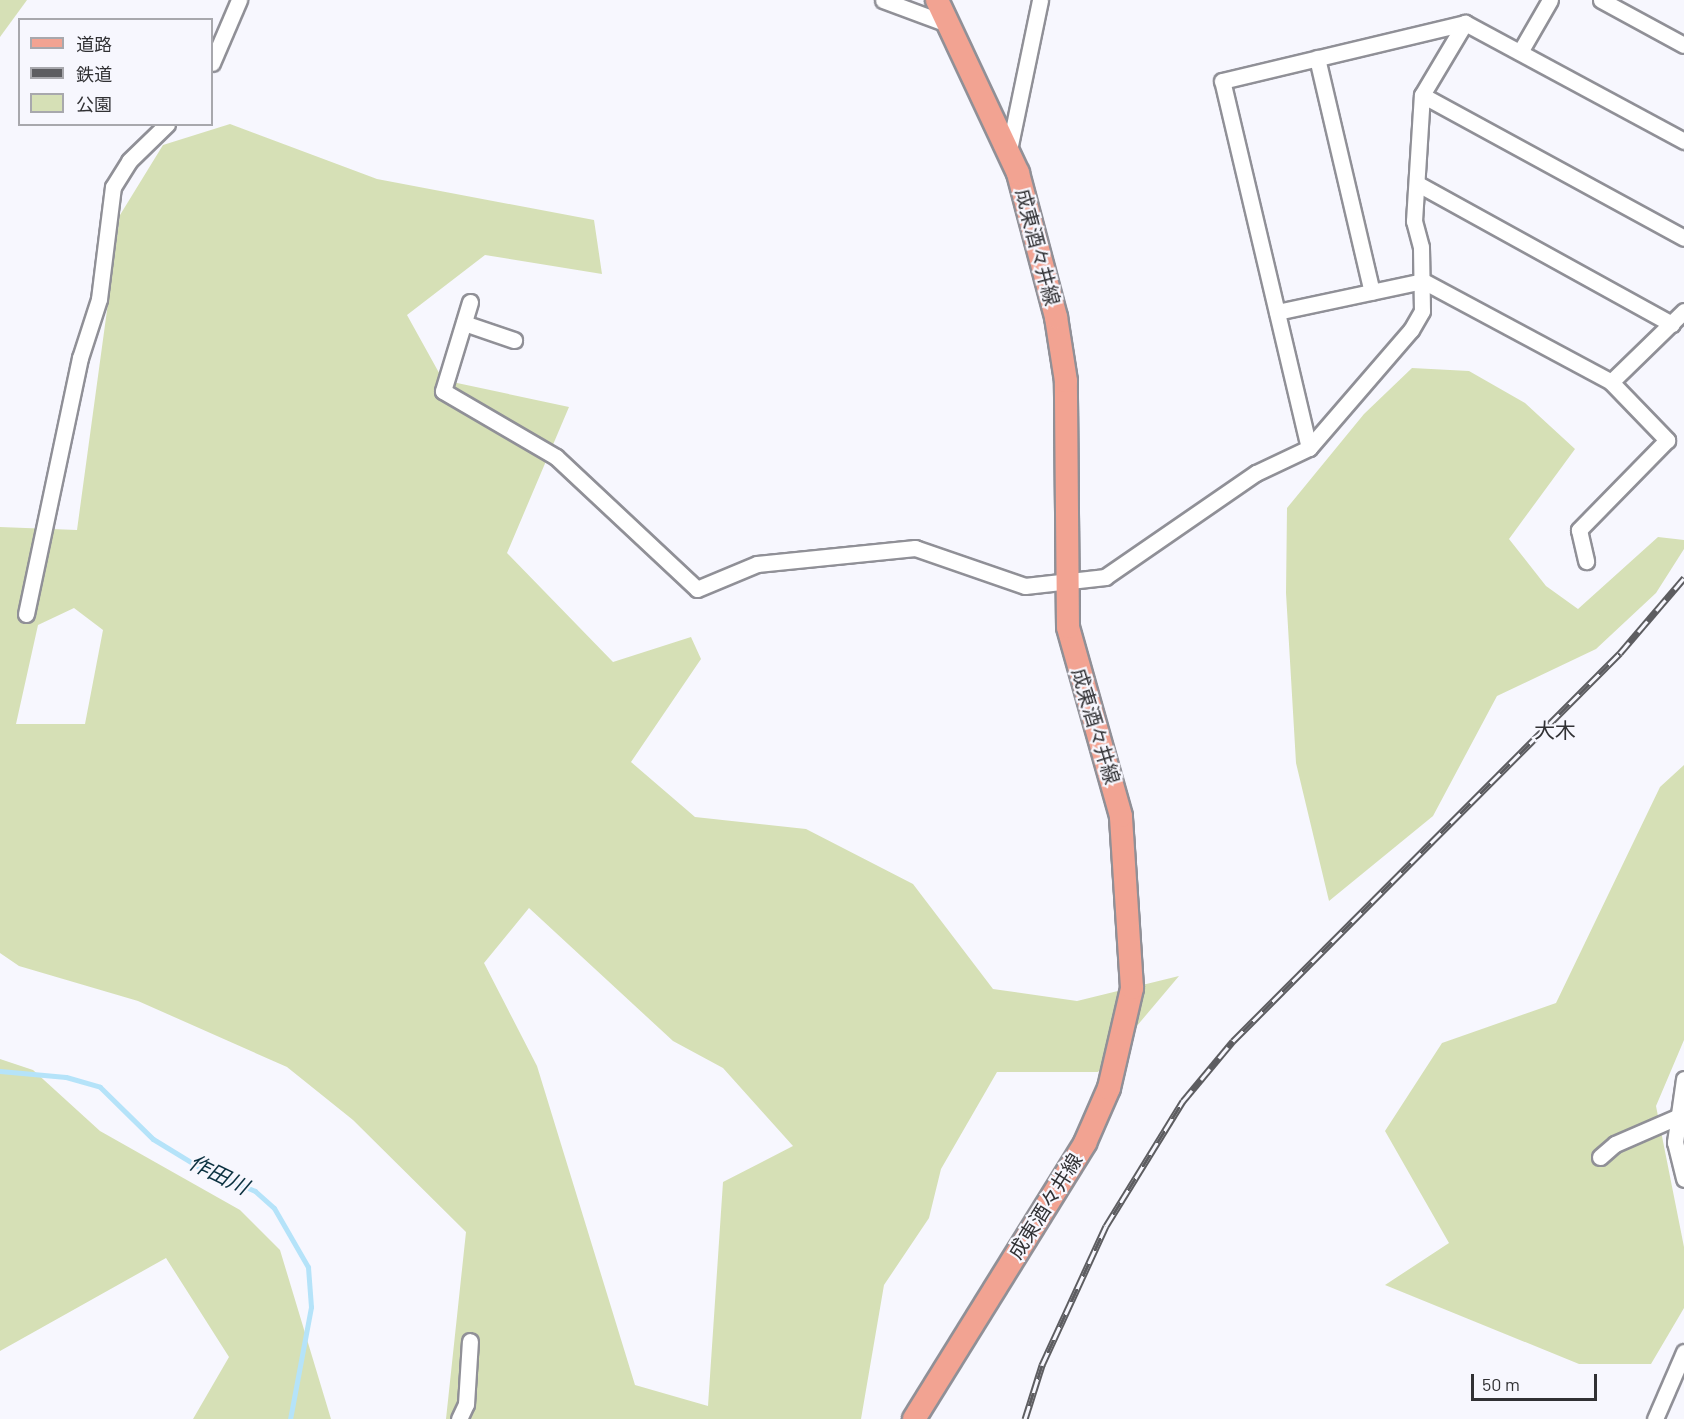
<!DOCTYPE html>
<html>
<head>
<meta charset="utf-8">
<style>
	body { margin:0 }
	#map { position:relative; width:1684px; height:1419px; overflow:hidden; background:#f7f7fe; font-family:Barlow,"Noto Sans JP",sans-serif }
	div>[style] { position:absolute }
	.green>* { inset:0; background:#d6e0b6 }
	.stream>* { height:5px; margin:-2.5px; padding:0 2.5px; transform-origin:2.5px; border-radius:2.5px; background:#b5e3f9 }
	.roads { filter:drop-shadow(2px 0 #909097) drop-shadow(-2px 0 #909097) drop-shadow(0 2px #909097) drop-shadow(0 -2px #909097) }
	.minor>* { height:15px; margin:-7.5px; padding:0 7.5px; transform-origin:7.5px; border-radius:7.5px; background:#fff }
	.primary>* { height:22px; margin:-11px; padding:0 11px; transform-origin:11px; border-radius:11px; background:#f2a392 }
	.rail>* { height:7px; margin-top:-3.5px; transform-origin:0; background:repeating-linear-gradient(90deg,#f7f7fe 0 14px,#5d5d61 0 28px); box-sizing:border-box; border-block:2px solid #5d5d61 }
	span { translate:-50% -50%; white-space:nowrap; text-align:center; line-height:1.15; -webkit-text-stroke:4.5px #f7f7fe; paint-order:stroke }
	.street-label { font-size:20px; color:#313134 }
	.neighbourhood-label { font-size:21px; color:#313134 }
	.water-label { font-size:21px; color:#0c3241; font-style:italic }
	.legend { position:absolute; left:18px; top:18px; width:195px; height:108px; box-sizing:border-box; background:#f7f7fe; border:2px solid #a8a8ad; margin:0; padding:8px 10px; list-style:none; font-size:18px; color:#313134 }
	.legend li { display:flex; align-items:center; gap:12px; height:30px }
	.legend b { width:30px; border:2px solid #a8a8ad }
	.scale { position:absolute; left:1471px; top:1374px; width:126px; height:27px; box-sizing:border-box; border:3px solid #313134; border-top:0; padding-left:8px; font-size:18px; line-height:21px; white-space:nowrap; color:#313134; -webkit-text-stroke:4px #f7f7fe; paint-order:stroke }
</style>
</head>
<body>
<div id="map">
	<div class="green">
		<i style="clip-path:polygon(0 0,27px 0,0 37px)"></i>
		<i style="clip-path:polygon(evenodd,230px 124px,377px 179px,594px 220px,602px 274px,485px 255px,407px 315px,443px 380px,569px 407px,507px 553px,613px 662px,691px 637px,701px 659px,631px 762px,695px 817px,806px 829px,913px 884px,993px 989px,1077px 1001px,1179px 976px,1098px 1072px,997px 1072px,941px 1169px,929px 1218px,884px 1285px,861px 1419px,446px 1419px,466px 1232px,353px 1120px,287px 1067px,138px 1001px,19px 966px,0 953px,0 527px,77px 530px,120px 215px,163px 145px,230px 124px,74px 608px,103px 630px,85px 724px,16px 724px,38px 625px,74px 608px,230px 124px,529px 908px,673px 1041px,723px 1068px,793px 1146px,723px 1182px,708px 1406px,635px 1385px,537px 1066px,484px 963px,529px 908px)"></i>
		<i style="clip-path:polygon(1412px 368px,1469px 371px,1525px 403px,1575px 449px,1509px 539px,1546px 586px,1578px 609px,1658px 537px,1684px 540px,1684px 549px,1656px 593px,1596px 649px,1497px 696px,1433px 816px,1329px 901px,1296px 763px,1286px 593px,1287px 508px,1364px 414px)"></i>
		<i style="clip-path:polygon(1684px 765px,1684px 1040px,1656px 1106px,1684px 1247px,1684px 1308px,1651px 1364px,1579px 1364px,1385px 1285px,1449px 1243px,1385px 1131px,1442px 1043px,1556px 1003px,1660px 787px)"></i>
		<i style="clip-path:polygon(0 1059px,33px 1070px,100px 1131px,240px 1210px,280px 1250px,331px 1419px,193px 1419px,229px 1357px,166px 1258px,0 1351px)"></i>
	</div>
	<div class="stream">
		<i style="left:0;top:1071px;width:66px;rotate:5.2deg"></i>
		<i style="left:66px;top:1077px;width:35px;rotate:16deg"></i>
		<i style="left:100px;top:1087px;width:74px;rotate:44.5deg"></i>
		<i style="left:153px;top:1139px;width:54px;rotate:31.3deg"></i>
		<i style="left:199px;top:1167px;width:61px;rotate:23.2deg"></i>
		<i style="left:255px;top:1191px;width:25px;rotate:42deg"></i>
		<i style="left:274px;top:1208px;width:68px;rotate:60deg"></i>
		<i style="left:308px;top:1267px;width:40px;rotate:85.7deg"></i>
		<i style="left:311px;top:1307px;width:114px;rotate:100.6deg"></i>
	</div>
	<div class="roads">
		<div class="minor">
			<i style="left:883px;top:0;width:72px;rotate:20.5deg"></i>
			<i style="left:1601px;top:0;width:94px;rotate:28.5deg"></i>
			<i style="left:1520px;top:52px;width:60px;rotate:-60deg"></i>
			<i style="left:1317px;top:58px;width:240px;rotate:76.8deg"></i>
			<i style="left:212px;top:63px;width:69px;rotate:-66.8deg"></i>
			<i style="left:1422px;top:95px;width:298px;rotate:28.6deg"></i>
			<i style="left:1009px;top:150px;width:153px;rotate:-78.3deg"></i>
			<i style="left:1418px;top:184px;width:290px;rotate:28.9deg"></i>
			<i style="left:470px;top:302px;width:93px;rotate:106.9deg"></i>
			<i style="left:443px;top:391px;width:131px;rotate:30.3deg"></i>
			<i style="left:556px;top:457px;width:193px;rotate:43.1deg"></i>
			<i style="left:697px;top:589px;width:65px;rotate:-22.6deg"></i>
			<i style="left:757px;top:564px;width:159px;rotate:-5.8deg"></i>
			<i style="left:915px;top:548px;width:116px;rotate:19.1deg"></i>
			<i style="left:1025px;top:586px;width:81px;rotate:-6.4deg"></i>
			<i style="left:1105px;top:577px;width:183px;rotate:-34.6deg"></i>
			<i style="left:1256px;top:473px;width:59px;rotate:-25.3deg"></i>
			<i style="left:1309px;top:448px;width:156px;rotate:-49.2deg"></i>
			<i style="left:1411px;top:330px;width:22px;rotate:-60deg"></i>
			<i style="left:1422px;top:311px;width:64px;rotate:-90.9deg"></i>
			<i style="left:1421px;top:247px;width:27px;rotate:-105deg"></i>
			<i style="left:1414px;top:221px;width:126px;rotate:-86.4deg"></i>
			<i style="left:1422px;top:95px;width:84px;rotate:-59.2deg"></i>
			<i style="left:1277px;top:312px;width:149px;rotate:-12deg"></i>
			<i style="left:1423px;top:281px;width:213px;rotate:28.2deg"></i>
			<i style="left:1611px;top:382px;width:81px;rotate:46deg"></i>
			<i style="left:1667px;top:440px;width:126px;rotate:134.4deg"></i>
			<i style="left:1579px;top:530px;width:32px;rotate:77deg"></i>
			<i style="left:464px;top:323px;width:53px;rotate:18.8deg"></i>
			<i style="left:1611px;top:382px;width:102px;rotate:-44.2deg"></i>
			<i style="left:1309px;top:448px;width:377px;rotate:-103.3deg"></i>
			<i style="left:1222px;top:81px;width:250px;rotate:-13.4deg"></i>
			<i style="left:1465px;top:23px;width:249px;rotate:28.3deg"></i>
			<i style="left:26px;top:614px;width:262px;rotate:-78.1deg"></i>
			<i style="left:80px;top:358px;width:62px;rotate:-72.1deg"></i>
			<i style="left:99px;top:299px;width:113px;rotate:-82.9deg"></i>
			<i style="left:113px;top:187px;width:31px;rotate:-58deg"></i>
			<i style="left:129px;top:161px;width:53px;rotate:-44.2deg"></i>
			<i style="left:1684px;top:1079px;width:64px;rotate:98.1deg"></i>
			<i style="left:1675px;top:1142px;width:38px;rotate:76deg"></i>
			<i style="left:1600px;top:1157px;width:20px;rotate:-41deg"></i>
			<i style="left:1615px;top:1144px;width:68px;rotate:-23.5deg"></i>
			<i style="left:459px;top:1419px;width:17px;rotate:-65deg"></i>
			<i style="left:466px;top:1404px;width:63px;rotate:-86.4deg"></i>
			<i style="left:1655px;top:1419px;width:73px;rotate:-66.6deg"></i>
		</div>
		<div class="primary">
			<i style="left:914px;top:1419px;width:325px;rotate:-58.2deg"></i>
			<i style="left:1085px;top:1143px;width:60px;rotate:-66.4deg"></i>
			<i style="left:1109px;top:1088px;width:103px;rotate:-77deg"></i>
			<i style="left:1132px;top:988px;width:172px;rotate:-93.7deg"></i>
			<i style="left:1121px;top:816px;width:196px;rotate:-105.7deg"></i>
			<i style="left:1068px;top:627px;width:246px;rotate:-90.5deg"></i>
			<i style="left:1066px;top:381px;width:65px;rotate:-98.9deg"></i>
			<i style="left:1056px;top:317px;width:149px;rotate:-104.8deg"></i>
			<i style="left:1018px;top:173px;width:191px;rotate:-115.1deg"></i>
		</div>
	</div>
	<div class="rail">
		<i style="left:1025px;top:1419px;width:57px;rotate:-72.5deg"></i>
		<i style="left:1042px;top:1365px;width:153px;rotate:-65.3deg"></i>
		<i style="left:1106px;top:1226px;width:147px;rotate:-58.4deg"></i>
		<i style="left:1183px;top:1101px;width:78px;rotate:-50.2deg"></i>
		<i style="left:1233px;top:1041px;width:548px;rotate:-45.07deg"></i>
		<i style="left:1620px;top:653px;width:99px;rotate:-49.5deg"></i>
	</div>
	<div class="street-label">
		<span style="left:1038px;top:247px;rotate:75deg">成東酒々井線</span>
		<span style="left:1096px;top:726px;rotate:73deg">成東酒々井線</span>
		<span style="left:1045px;top:1206px;rotate:-58deg">成東酒々井線</span>
	</div>
	<div class="neighbourhood-label">
		<span style="left:1555px;top:730px">大木</span>
	</div>
	<div class="water-label">
		<span style="left:219px;top:1174px;rotate:26deg">作田川</span>
	</div>
	<ul class="legend">
	<li><b style="height:8px;background:#f2a392"></b>道路</li>
	<li><b style="height:8px;background:#5d5d61"></b>鉄道</li>
	<li><b style="height:16px;background:#d6e0b6"></b>公園</li>
	</ul>
	<div class="scale">50 m</div>
</div>
</body>
</html>
